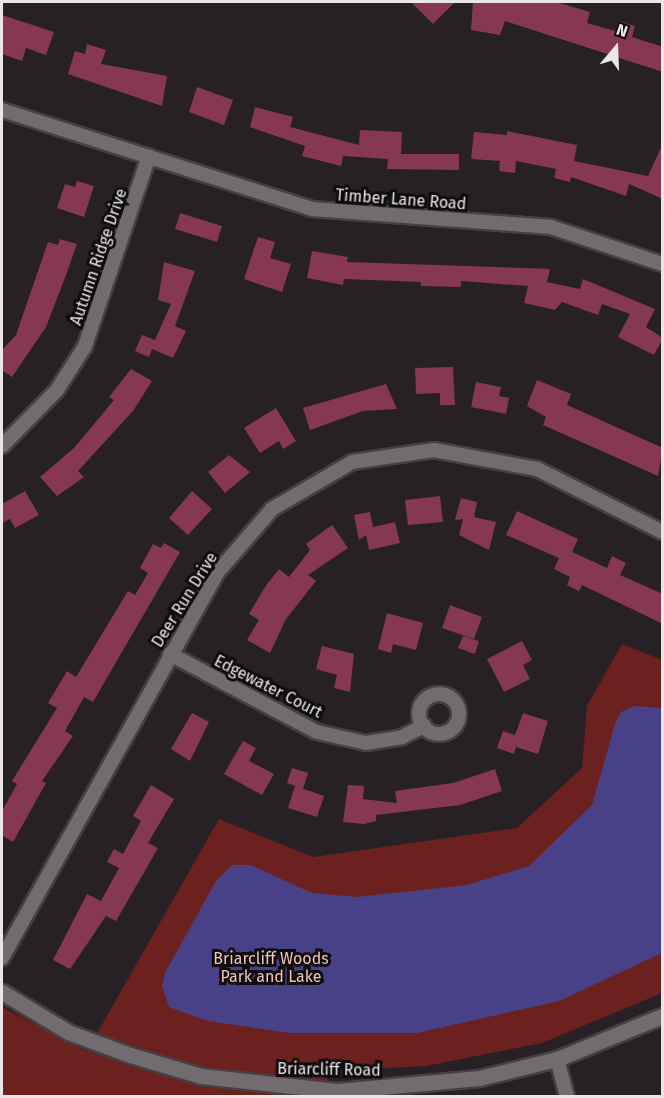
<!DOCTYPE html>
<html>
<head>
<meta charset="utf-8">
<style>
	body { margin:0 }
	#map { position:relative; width:664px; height:1098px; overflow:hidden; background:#272125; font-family:"Fira Sans",sans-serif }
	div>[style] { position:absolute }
	.green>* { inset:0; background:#6c211f }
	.water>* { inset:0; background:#494187 }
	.building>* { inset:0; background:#863753 }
	.roads { filter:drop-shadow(2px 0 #444043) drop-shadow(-2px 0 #444043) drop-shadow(0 2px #444043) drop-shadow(0 -2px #444043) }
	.minor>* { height:14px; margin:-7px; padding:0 7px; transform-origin:7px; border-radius:7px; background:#726b70 }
	.minor>.ring { margin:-7px; padding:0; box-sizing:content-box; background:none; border:14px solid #726b70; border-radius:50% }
	.tertiary>* { height:15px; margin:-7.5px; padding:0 7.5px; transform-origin:7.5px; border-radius:7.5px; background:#726b70 }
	span { translate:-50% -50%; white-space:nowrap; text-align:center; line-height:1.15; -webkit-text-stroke:6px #0e0c0e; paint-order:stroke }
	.street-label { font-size:16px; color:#eae6e8 }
	.park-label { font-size:16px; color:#f4c3bd }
	.frame { position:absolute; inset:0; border:3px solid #eae6e8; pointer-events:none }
	.north { position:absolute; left:586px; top:18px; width:60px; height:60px; -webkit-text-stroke:4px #0e0c0e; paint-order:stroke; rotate:19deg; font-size:16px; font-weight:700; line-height:24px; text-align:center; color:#eae6e8 }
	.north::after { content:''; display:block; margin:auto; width:21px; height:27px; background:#eae6e8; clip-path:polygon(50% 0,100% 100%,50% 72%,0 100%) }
</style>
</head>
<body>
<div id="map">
	<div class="green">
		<i style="clip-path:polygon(622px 644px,662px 660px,662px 993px,542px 1043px,426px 1066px,328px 1071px,326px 1096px,2px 1096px,2px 1007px,87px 1051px,219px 819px,313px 857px,517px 828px,582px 768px,587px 706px)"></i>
	</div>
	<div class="water">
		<i style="clip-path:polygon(634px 706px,662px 708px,662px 953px,559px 1001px,417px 1033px,290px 1033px,208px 1021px,169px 1007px,162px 986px,165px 973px,216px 881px,232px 865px,251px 865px,312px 893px,357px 897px,467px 885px,529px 866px,592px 805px,615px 724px,621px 712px)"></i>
	</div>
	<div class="building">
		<i style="clip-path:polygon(411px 2px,455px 2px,433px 24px)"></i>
		<i style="clip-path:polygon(473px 2px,556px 2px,590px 12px,587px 23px,615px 31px,619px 21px,635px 26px,632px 37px,663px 47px,663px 72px,505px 21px,500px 35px,471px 30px)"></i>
		<i style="clip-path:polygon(2px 15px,54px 32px,46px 55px,26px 48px,22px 61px,2px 54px)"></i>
		<i style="clip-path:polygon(87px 44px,106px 50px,101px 64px,167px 76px,162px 106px,68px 74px,75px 51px,85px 54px)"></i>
		<i style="clip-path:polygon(197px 87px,233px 100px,224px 125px,189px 112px)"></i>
		<i style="clip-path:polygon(255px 107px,293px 117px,290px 127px,359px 145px,360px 130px,402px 132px,401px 154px,459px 154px,459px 170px,387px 169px,388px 159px,343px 156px,341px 166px,302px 156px,305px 146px,250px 127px)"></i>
		<i style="clip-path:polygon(507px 131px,577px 145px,574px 161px,648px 176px,663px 143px,663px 199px,629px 184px,626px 196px,571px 177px,570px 182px,554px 178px,556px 169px,516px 161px,515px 173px,499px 171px,500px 161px,471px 159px,474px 132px,507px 135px)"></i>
		<i style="clip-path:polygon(77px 181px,94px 186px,84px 217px,57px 208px,65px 184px,75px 187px)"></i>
		<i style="clip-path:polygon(180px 213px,222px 226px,217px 242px,175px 229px)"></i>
		<i style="clip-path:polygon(258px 237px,275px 242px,270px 258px,291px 264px,282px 292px,244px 279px)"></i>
		<i style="clip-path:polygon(60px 239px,77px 244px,66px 275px,46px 327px,12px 377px,2px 370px,2px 350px,16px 335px,48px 242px,58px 245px)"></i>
		<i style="clip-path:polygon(312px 251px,348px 257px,347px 262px,550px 269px,547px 282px,580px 289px,583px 279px,655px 309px,646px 327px,663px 338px,654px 355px,618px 337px,630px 314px,602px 304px,598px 315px,562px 302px,555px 310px,524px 303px,528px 286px,461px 281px,461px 287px,421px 286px,421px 282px,344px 279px,343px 285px,307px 278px)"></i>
		<i style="clip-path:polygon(164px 262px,195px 271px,175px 326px,186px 331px,173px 358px,152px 349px,149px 357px,135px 351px,142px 335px,155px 340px,171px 304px,158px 300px)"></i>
		<i style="clip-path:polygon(453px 367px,455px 405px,440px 405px,440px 393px,416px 394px,415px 368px)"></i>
		<i style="clip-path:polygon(131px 369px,152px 381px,133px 411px,78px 471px,84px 477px,57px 496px,40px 477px,75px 447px,114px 400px,109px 397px)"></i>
		<i style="clip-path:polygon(537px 380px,571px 394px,567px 405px,663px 448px,658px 476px,543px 425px,546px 417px,527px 406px)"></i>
		<i style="clip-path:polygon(476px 382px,501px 387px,499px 396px,509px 398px,506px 414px,471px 407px)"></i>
		<i style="clip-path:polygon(386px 384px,397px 409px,363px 411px,310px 430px,303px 408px)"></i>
		<i style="clip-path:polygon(276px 408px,296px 441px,283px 449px,279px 441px,260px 453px,244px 428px)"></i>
		<i style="clip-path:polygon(229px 455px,250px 472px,225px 493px,208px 472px)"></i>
		<i style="clip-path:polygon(25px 491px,39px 515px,15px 528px,10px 519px,2px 523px,2px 504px)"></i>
		<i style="clip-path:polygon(192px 491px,212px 509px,188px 535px,169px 518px)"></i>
		<i style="clip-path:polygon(440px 496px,443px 522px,408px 525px,405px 500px)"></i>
		<i style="clip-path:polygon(461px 498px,477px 502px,474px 517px,496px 522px,489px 550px,459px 535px,463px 519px,455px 520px)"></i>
		<i style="clip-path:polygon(517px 511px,578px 539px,572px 552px,607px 568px,612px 556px,626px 563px,620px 575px,663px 594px,663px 624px,582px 585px,579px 591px,567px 585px,570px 577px,554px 569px,559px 558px,506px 535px)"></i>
		<i style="clip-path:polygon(370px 512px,373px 527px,395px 522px,400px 543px,369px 550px,366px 535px,359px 540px,354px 515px)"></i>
		<i style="clip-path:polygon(332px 525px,348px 548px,308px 575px,316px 581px,286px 619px,270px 653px,247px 640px,259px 620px,249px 614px,265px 587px,279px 569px,289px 577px,310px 550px,306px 544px)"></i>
		<i style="clip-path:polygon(164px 543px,180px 552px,93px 702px,84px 697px,65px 731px,73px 736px,42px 781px,46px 783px,13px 842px,2px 835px,2px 811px,17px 784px,12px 781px,57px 708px,48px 703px,67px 671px,76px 677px,128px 591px,135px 595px,148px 573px,140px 568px,153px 544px,161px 548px)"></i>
		<i style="clip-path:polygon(450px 605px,482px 617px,474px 639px,442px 628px)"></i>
		<i style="clip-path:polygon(387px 613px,423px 623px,416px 650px,393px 644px,391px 653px,378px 649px)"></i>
		<i style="clip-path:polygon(463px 636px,479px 641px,475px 654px,458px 648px)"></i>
		<i style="clip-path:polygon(522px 641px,532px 660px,523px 665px,530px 679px,504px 692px,487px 659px)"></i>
		<i style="clip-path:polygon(322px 646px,354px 654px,350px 692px,334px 688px,337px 675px,316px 669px)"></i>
		<i style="clip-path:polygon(192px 713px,209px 722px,190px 761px,171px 749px)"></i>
		<i style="clip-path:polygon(523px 713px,548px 721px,538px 754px,516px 747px,514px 754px,497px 748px,503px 731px,515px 735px)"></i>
		<i style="clip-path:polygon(243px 741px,256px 748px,249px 761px,274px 774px,262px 795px,224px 774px)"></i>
		<i style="clip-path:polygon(292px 768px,308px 773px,303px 789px,287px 783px)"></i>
		<i style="clip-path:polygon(495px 769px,502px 791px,460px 805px,376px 815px,376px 821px,364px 824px,343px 822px,348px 785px,364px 786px,363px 799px,397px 803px,395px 791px,453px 783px)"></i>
		<i style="clip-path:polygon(151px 785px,174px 799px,148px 843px,158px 848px,116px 921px,106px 916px,70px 969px,53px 960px,87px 894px,101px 901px,119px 868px,107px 862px,114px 849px,123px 854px,141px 821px,133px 816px)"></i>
		<i style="clip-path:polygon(295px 786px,324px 796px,317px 817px,288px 808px)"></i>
	</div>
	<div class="roads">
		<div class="minor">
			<i style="left:2px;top:110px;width:325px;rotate:17.7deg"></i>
			<i style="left:312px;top:209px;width:240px;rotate:4.3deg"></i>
			<i style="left:551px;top:227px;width:117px;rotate:18.4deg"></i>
			<i style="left:2px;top:446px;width:78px;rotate:-45.5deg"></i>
			<i style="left:57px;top:390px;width:52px;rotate:-57.5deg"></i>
			<i style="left:85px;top:346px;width:200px;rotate:-71.4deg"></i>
			<i style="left:170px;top:654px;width:166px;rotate:28deg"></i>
			<i style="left:317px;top:732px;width:50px;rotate:12.7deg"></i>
			<i style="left:366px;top:743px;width:36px;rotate:-9deg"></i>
			<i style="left:402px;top:737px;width:25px;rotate:-27deg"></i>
			<i class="ring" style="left:419px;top:694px;width:26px;height:26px"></i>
			<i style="left:2px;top:958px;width:441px;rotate:-60.8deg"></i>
			<i style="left:217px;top:573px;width:84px;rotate:-49.3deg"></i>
			<i style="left:272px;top:509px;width:93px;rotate:-30.4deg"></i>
			<i style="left:352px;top:462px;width:83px;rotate:-8.3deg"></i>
			<i style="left:434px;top:450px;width:105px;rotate:10.5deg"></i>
			<i style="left:537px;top:469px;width:140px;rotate:26.7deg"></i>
			<i style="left:557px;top:1059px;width:38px;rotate:75deg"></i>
		</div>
		<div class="tertiary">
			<i style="left:2px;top:992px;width:77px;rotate:31.2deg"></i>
			<i style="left:68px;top:1032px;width:66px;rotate:20.4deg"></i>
			<i style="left:130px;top:1055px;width:74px;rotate:16.5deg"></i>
			<i style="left:201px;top:1076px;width:137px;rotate:6.3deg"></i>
			<i style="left:337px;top:1091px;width:143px;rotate:-5.2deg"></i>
			<i style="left:479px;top:1078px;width:80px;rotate:-13.7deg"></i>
			<i style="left:557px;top:1059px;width:113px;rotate:-22.3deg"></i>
		</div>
	</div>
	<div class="street-label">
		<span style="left:401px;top:200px;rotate:4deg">Timber Lane Road</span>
		<span style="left:99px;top:257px;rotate:-71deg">Autumn Ridge Drive</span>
		<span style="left:185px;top:600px;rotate:-58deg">Deer Run Drive</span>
		<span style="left:268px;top:687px;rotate:27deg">Edgewater Court</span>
		<span style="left:329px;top:1070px;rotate:1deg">Briarcliff Road</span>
	</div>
	<div class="park-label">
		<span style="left:271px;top:968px">Briarcliff Woods<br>Park and Lake</span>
	</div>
	<div class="frame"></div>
	<div class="north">N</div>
</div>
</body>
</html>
